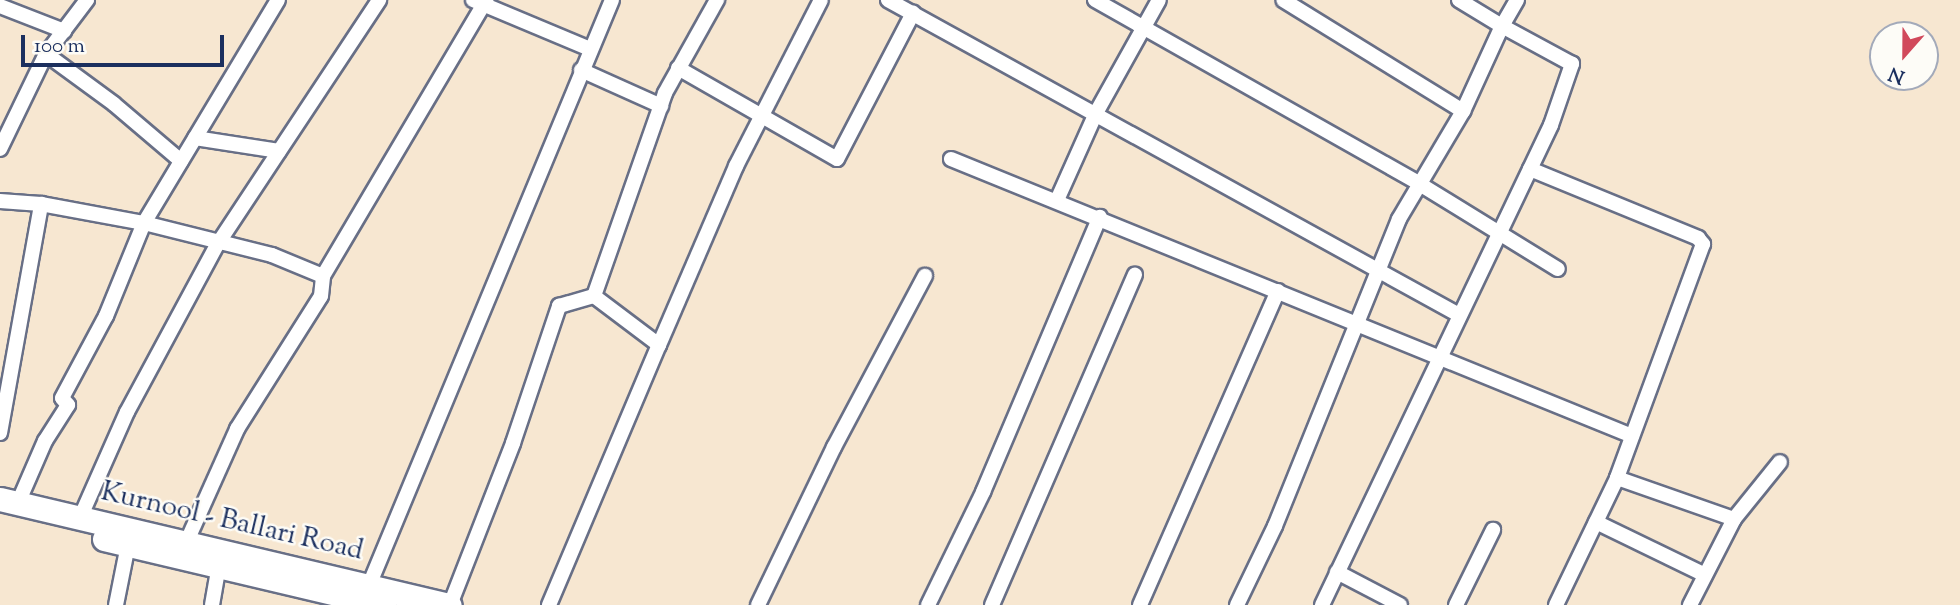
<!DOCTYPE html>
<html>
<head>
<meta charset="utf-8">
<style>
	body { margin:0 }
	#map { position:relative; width:1960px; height:605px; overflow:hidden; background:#f7e7d1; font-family:"Sorts Mill Goudy",serif }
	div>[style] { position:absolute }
	.roads { filter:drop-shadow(2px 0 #686f86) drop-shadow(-2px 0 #686f86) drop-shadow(0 2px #686f86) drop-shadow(0 -2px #686f86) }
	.minor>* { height:14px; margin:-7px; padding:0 7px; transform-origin:7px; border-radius:7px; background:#fff }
	.primary>* { height:23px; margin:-11.5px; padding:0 11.5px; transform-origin:11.5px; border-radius:11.5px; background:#fff }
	span { translate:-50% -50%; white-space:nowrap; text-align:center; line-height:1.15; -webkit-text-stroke:5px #fdfcf7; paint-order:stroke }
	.street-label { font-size:28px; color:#1b2f5e }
	.north { position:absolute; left:1869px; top:21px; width:70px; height:70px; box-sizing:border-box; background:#fdfcf7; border:2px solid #a3aaba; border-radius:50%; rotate:201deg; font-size:19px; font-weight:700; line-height:28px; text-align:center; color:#1b2f5e }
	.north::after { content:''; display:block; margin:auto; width:24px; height:32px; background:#d1495b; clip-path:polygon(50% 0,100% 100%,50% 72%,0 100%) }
	.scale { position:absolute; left:21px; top:35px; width:203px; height:32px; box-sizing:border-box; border:4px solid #1b2f5e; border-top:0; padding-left:9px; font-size:21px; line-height:24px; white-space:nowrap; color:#1b2f5e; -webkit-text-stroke:5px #fdfcf7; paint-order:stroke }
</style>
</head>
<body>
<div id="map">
	<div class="roads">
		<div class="minor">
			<i style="left:473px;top:0;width:127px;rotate:22.7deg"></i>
			<i style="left:888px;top:0;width:652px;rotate:28.88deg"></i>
			<i style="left:1095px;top:0;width:371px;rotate:29.5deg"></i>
			<i style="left:1418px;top:183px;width:164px;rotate:31.6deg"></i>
			<i style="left:1459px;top:0;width:50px;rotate:31.2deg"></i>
			<i style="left:1502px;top:26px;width:30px;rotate:-60deg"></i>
			<i style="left:0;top:6px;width:69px;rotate:21.3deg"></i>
			<i style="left:46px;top:54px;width:84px;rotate:36.3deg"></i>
			<i style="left:114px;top:104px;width:88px;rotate:40.4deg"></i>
			<i style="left:678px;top:68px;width:183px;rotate:29.8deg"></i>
			<i style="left:837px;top:159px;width:165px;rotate:-62.5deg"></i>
			<i style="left:581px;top:70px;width:88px;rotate:24.2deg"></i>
			<i style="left:195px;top:138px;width:85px;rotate:8.8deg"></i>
			<i style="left:0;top:149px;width:106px;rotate:-64.2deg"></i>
			<i style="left:46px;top:54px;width:68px;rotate:-52.8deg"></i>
			<i style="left:951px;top:159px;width:735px;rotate:22.13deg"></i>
			<i style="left:1530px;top:169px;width:182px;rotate:22.3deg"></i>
			<i style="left:1698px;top:238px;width:8px;rotate:50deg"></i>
			<i style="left:1703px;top:244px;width:249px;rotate:110.2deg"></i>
			<i style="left:1058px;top:198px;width:93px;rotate:-65.9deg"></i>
			<i style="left:1096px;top:113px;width:129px;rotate:-60.9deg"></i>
			<i style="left:0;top:201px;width:41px;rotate:4.2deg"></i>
			<i style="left:659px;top:345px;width:195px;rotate:-66.7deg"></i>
			<i style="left:736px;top:166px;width:186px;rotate:-62.9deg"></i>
			<i style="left:0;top:433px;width:233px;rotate:-79.8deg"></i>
			<i style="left:41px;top:204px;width:105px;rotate:10.5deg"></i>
			<i style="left:144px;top:223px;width:132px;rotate:14deg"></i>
			<i style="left:272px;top:255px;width:55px;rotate:22.4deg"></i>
			<i style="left:18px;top:503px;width:68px;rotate:-66.5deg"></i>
			<i style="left:45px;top:441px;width:43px;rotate:-57.4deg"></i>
			<i style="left:68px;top:405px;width:9px;rotate:-131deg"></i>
			<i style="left:62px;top:398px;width:93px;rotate:-61.8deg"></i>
			<i style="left:106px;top:316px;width:100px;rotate:-67.8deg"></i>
			<i style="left:144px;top:223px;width:260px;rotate:-59deg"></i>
			<i style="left:80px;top:518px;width:116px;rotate:-66.1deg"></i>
			<i style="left:127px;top:412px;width:190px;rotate:-61.7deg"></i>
			<i style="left:217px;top:245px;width:294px;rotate:-56.5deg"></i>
			<i style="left:1734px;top:519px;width:73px;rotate:-51.1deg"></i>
			<i style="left:1596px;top:522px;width:121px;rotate:25.9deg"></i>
			<i style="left:187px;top:541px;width:123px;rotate:-65.9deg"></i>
			<i style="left:237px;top:429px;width:157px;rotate:-57.7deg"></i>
			<i style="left:321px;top:296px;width:20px;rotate:-84deg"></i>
			<i style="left:323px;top:276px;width:321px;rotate:-59.4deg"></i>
			<i style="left:1337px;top:572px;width:71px;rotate:27.6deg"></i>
			<i style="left:370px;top:583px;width:631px;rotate:-67.46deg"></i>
			<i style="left:116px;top:605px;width:61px;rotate:-78.7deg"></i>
			<i style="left:212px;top:605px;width:41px;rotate:-80.1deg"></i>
			<i style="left:450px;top:605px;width:174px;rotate:-68.7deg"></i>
			<i style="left:513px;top:443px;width:145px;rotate:-71.4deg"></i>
			<i style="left:559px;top:306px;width:36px;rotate:-16deg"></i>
			<i style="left:549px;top:605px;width:282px;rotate:-67.1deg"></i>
			<i style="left:659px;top:345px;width:81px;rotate:-143deg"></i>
			<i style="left:594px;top:296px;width:215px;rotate:-70.7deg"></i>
			<i style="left:665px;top:93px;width:107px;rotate:-60.8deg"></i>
			<i style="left:758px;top:605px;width:175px;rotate:-64.3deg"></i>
			<i style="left:834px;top:447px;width:194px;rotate:-62deg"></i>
			<i style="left:928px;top:605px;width:126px;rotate:-64deg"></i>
			<i style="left:983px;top:492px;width:299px;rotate:-67deg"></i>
			<i style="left:992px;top:605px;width:360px;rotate:-66.6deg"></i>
			<i style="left:1140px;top:605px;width:343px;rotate:-66.3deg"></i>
			<i style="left:1237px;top:605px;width:88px;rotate:-64.3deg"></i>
			<i style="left:1275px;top:526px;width:331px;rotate:-68deg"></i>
			<i style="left:1399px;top:219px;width:126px;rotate:-59.3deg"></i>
			<i style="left:1463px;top:111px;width:211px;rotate:-148.3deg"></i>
			<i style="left:1322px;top:605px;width:532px;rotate:-64.49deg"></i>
			<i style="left:1551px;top:125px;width:65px;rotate:-71deg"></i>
			<i style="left:1572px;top:64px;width:80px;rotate:-151.5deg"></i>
			<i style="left:1502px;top:26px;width:94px;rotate:114.6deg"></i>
			<i style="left:1456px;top:605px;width:84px;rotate:-63.7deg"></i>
			<i style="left:1556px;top:605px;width:141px;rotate:-64.3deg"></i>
			<i style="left:1617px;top:478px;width:124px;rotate:19.3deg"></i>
			<i style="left:1734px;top:519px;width:97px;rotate:117.1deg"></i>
		</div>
		<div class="primary">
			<i style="left:0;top:499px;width:462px;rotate:13.3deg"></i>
			<i style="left:104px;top:539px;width:288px;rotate:13.3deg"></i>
		</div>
	</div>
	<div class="street-label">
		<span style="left:232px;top:522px;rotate:13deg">Kurnool - Ballari Road</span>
	</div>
	<div class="north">N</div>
	<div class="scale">100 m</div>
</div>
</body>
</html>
